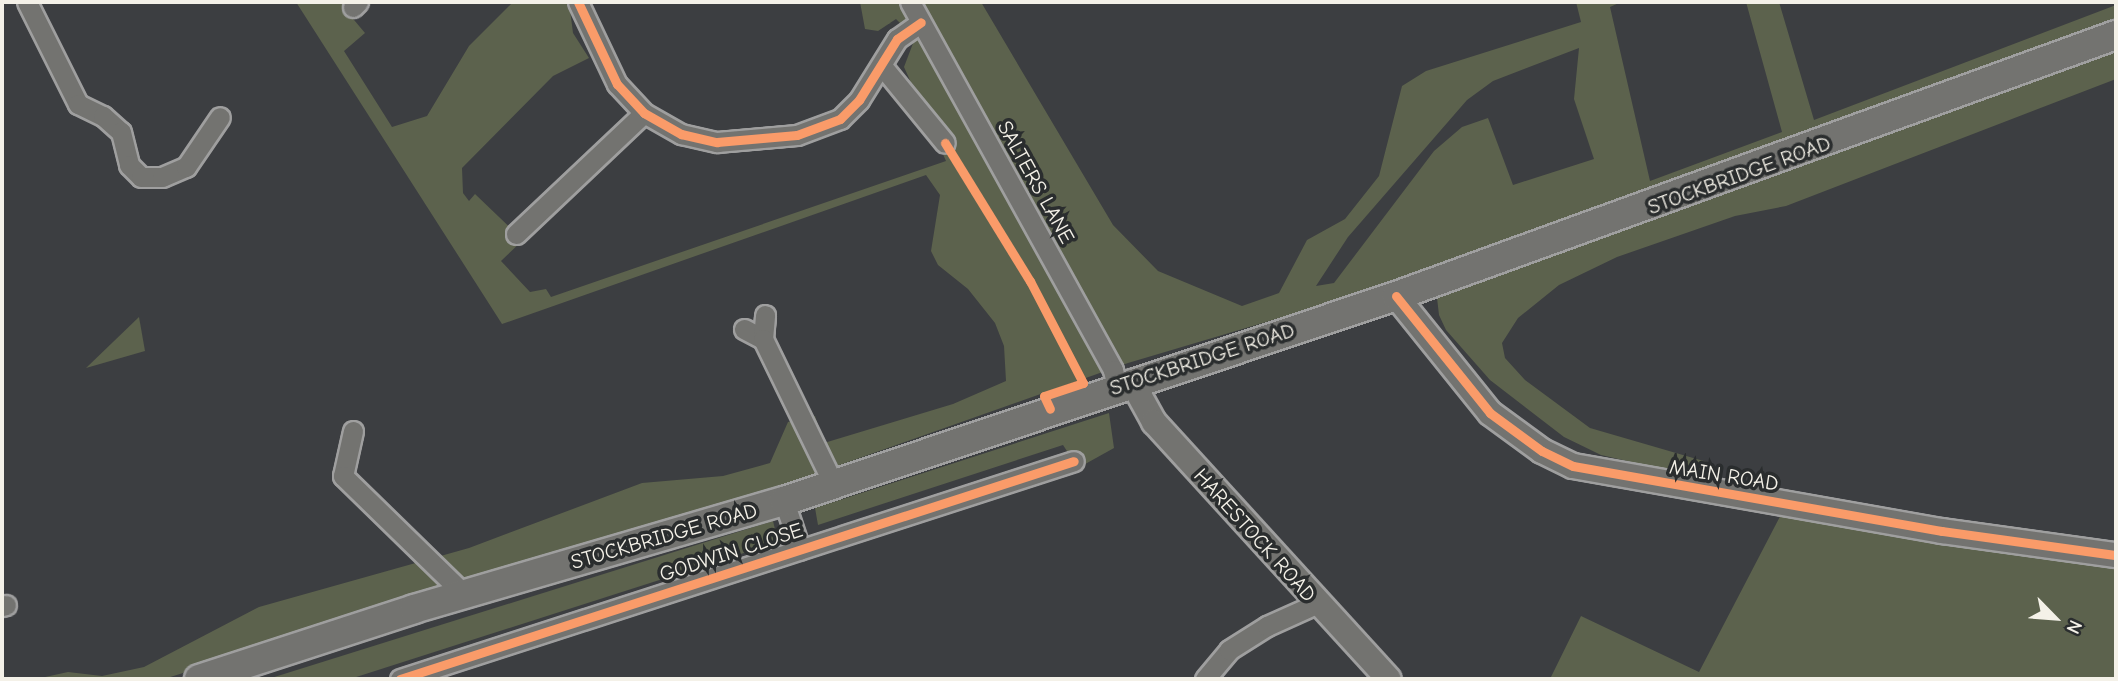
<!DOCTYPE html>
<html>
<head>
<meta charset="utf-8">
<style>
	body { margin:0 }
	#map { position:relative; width:2118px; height:681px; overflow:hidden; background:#3c3e41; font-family:"Comic Neue",sans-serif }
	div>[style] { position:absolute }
	.green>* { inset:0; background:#5c624d }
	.roads { filter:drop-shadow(2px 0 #9f9f9f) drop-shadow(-2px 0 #9f9f9f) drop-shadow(0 2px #9f9f9f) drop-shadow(0 -2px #9f9f9f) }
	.minor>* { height:19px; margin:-9.5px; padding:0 9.5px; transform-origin:9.5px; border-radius:9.5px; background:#737370 }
	.tertiary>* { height:24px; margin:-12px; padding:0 12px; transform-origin:12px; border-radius:12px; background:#737370 }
	.secondary>* { height:28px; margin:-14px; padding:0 14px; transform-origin:14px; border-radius:14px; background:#737370 }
	.cycleway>* { height:9px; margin:-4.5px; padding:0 4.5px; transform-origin:4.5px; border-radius:4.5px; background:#fa9b69 }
	span { translate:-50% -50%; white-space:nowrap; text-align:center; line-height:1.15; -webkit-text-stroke:7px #2a2d2e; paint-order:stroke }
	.street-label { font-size:21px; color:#f4f1e8 }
	.frame { position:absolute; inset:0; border:4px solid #f4f1e8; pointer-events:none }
	.north { position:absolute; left:2020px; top:583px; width:70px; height:70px; -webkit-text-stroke:5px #2a2d2e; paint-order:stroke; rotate:115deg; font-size:19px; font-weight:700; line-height:28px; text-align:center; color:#f4f1e8 }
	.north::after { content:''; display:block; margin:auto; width:24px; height:32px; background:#f4f1e8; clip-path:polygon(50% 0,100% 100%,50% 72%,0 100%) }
</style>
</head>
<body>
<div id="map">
	<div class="green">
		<i style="clip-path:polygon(evenodd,296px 2px,349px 2px,344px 8px,365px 33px,344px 51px,392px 127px,427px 116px,469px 46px,513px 2px,569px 2px,573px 33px,589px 58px,553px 76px,462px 168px,463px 193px,469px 201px,475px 194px,523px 240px,501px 261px,530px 292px,546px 289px,551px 297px,946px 161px,904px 67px,915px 38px,896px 19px,878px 31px,865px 29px,860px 2px,981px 2px,1113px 225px,1158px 271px,1242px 306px,1279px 293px,1307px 240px,1345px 219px,1379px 176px,1402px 86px,1426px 71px,1581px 22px,1576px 2px,1621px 2px,1610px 7px,1650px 181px,1782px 132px,1746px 2px,1779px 2px,1814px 120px,2116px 5px,2116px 79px,1786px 206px,1735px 216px,1617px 257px,1559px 285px,1518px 318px,1502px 343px,1505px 358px,1525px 380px,1590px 428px,1707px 462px,1701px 478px,1601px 455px,1564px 437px,1490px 380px,1446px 330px,1439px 315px,1434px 272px,1128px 363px,803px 478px,164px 679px,36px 679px,68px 672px,102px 676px,144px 667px,259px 607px,469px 548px,642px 483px,723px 476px,770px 463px,788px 422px,815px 416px,824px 443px,953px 404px,1006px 381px,1004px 346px,995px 323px,968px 289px,938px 265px,931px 251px,940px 195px,926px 175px,502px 324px,296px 2px,1579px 48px,1574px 99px,1594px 159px,1513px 185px,1488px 118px,1462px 127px,1434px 151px,1334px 283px,1316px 286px,1348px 237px,1467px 100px,1493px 81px,1579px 48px)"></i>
		<i style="clip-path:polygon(139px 317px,145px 351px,86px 368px)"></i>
		<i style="clip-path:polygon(1109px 413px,1114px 448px,1078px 468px,1063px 445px,818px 525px,815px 508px)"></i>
		<i style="clip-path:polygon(1787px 503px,2116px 554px,2116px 679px,1550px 679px,1581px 616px,1699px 672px)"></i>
		<i style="clip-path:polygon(773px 521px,778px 542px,350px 679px,268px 679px)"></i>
	</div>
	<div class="roads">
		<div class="minor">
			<i style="left:27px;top:2px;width:114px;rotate:63.4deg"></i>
			<i style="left:78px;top:104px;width:28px;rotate:26deg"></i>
			<i style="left:103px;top:116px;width:24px;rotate:42deg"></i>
			<i style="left:121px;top:132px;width:34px;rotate:76deg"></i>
			<i style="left:129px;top:165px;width:17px;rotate:45deg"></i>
			<i style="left:141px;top:177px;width:21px"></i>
			<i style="left:162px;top:177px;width:26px;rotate:-23deg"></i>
			<i style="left:186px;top:167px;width:60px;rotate:-55.8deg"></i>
			<i style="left:578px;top:2px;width:91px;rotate:64.6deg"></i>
			<i style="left:617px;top:84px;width:40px;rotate:47deg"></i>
			<i style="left:644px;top:113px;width:43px;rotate:29.6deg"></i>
			<i style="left:681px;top:134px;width:37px;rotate:13deg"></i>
			<i style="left:717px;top:142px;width:80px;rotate:-5deg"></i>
			<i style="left:797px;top:135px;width:46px;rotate:-20.4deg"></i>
			<i style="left:840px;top:119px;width:27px;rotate:-45deg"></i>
			<i style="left:859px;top:100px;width:72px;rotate:-58.1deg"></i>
			<i style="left:897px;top:39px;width:29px;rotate:-35deg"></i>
			<i style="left:910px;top:2px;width:420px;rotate:61.1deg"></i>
			<i style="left:1113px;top:370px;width:17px;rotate:77deg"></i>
			<i style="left:353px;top:7px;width:7px;rotate:-45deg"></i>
			<i style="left:882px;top:66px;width:99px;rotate:50.7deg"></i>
			<i style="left:516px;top:234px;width:176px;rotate:-43.4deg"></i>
			<i style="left:744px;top:329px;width:21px;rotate:28deg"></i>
			<i style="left:763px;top:339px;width:24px;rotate:-85deg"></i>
			<i style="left:763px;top:339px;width:160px;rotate:64.1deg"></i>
			<i style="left:353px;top:431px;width:46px;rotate:102.5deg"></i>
			<i style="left:343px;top:476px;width:169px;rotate:44.3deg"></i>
			<i style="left:784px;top:501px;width:51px;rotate:71.6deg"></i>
			<i style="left:2px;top:606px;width:4px;rotate:-14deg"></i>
			<i style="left:400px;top:679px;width:708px;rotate:-17.92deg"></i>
			<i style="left:1205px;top:679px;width:38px;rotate:-50deg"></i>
			<i style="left:1229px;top:650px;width:45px;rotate:-32.3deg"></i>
			<i style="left:1267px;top:626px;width:54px;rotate:-24.2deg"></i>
		</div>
		<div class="tertiary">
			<i style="left:1396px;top:296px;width:150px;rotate:51.2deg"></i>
			<i style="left:1490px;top:413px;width:64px;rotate:36.2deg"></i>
			<i style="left:1542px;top:451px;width:34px;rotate:26deg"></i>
			<i style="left:1573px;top:466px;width:375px;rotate:10deg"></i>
			<i style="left:1942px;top:531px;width:176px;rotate:7.9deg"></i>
			<i style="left:1132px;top:382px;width:46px;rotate:61.2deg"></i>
			<i style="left:1154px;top:422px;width:348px;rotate:47.6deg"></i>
		</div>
		<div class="secondary">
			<i style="left:199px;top:679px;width:226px;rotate:-18deg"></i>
			<i style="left:414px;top:609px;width:385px;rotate:-16.3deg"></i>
			<i style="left:784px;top:501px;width:645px;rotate:-18.52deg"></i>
			<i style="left:1396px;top:296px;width:766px;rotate:-19.93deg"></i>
		</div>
	</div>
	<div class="cycleway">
		<i style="left:578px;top:2px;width:91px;rotate:64.6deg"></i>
		<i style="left:617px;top:84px;width:40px;rotate:47deg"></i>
		<i style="left:644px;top:113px;width:43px;rotate:29.6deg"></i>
		<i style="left:681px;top:134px;width:37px;rotate:13deg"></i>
		<i style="left:717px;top:142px;width:80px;rotate:-5deg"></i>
		<i style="left:797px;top:135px;width:46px;rotate:-20.4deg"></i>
		<i style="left:840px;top:119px;width:27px;rotate:-45deg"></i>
		<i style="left:859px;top:100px;width:72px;rotate:-58.1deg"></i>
		<i style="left:897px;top:39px;width:29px;rotate:-35deg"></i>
		<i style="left:945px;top:143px;width:162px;rotate:58.4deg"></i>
		<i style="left:1030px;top:281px;width:115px;rotate:62.5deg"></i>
		<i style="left:1083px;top:383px;width:41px;rotate:161.6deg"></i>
		<i style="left:1044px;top:396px;width:14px;rotate:65deg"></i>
		<i style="left:1396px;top:296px;width:150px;rotate:51.2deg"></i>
		<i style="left:1490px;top:413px;width:64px;rotate:36.2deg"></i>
		<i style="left:1542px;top:451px;width:34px;rotate:26deg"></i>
		<i style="left:1573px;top:466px;width:375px;rotate:10deg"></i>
		<i style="left:1942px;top:531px;width:176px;rotate:7.9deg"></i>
		<i style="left:400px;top:679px;width:708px;rotate:-17.92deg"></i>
	</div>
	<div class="street-label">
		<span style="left:1739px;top:175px;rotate:-20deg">STOCKBRIDGE ROAD</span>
		<span style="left:1036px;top:182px;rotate:61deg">SALTERS LANE</span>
		<span style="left:1202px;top:359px;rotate:-18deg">STOCKBRIDGE ROAD</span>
		<span style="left:1724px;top:475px;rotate:9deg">MAIN ROAD</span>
		<span style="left:1255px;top:535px;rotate:48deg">HARESTOCK ROAD</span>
		<span style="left:664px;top:536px;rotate:-16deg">STOCKBRIDGE ROAD</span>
		<span style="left:731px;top:552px;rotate:-18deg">GODWIN CLOSE</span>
	</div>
	<div class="frame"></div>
	<div class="north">N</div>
</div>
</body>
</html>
